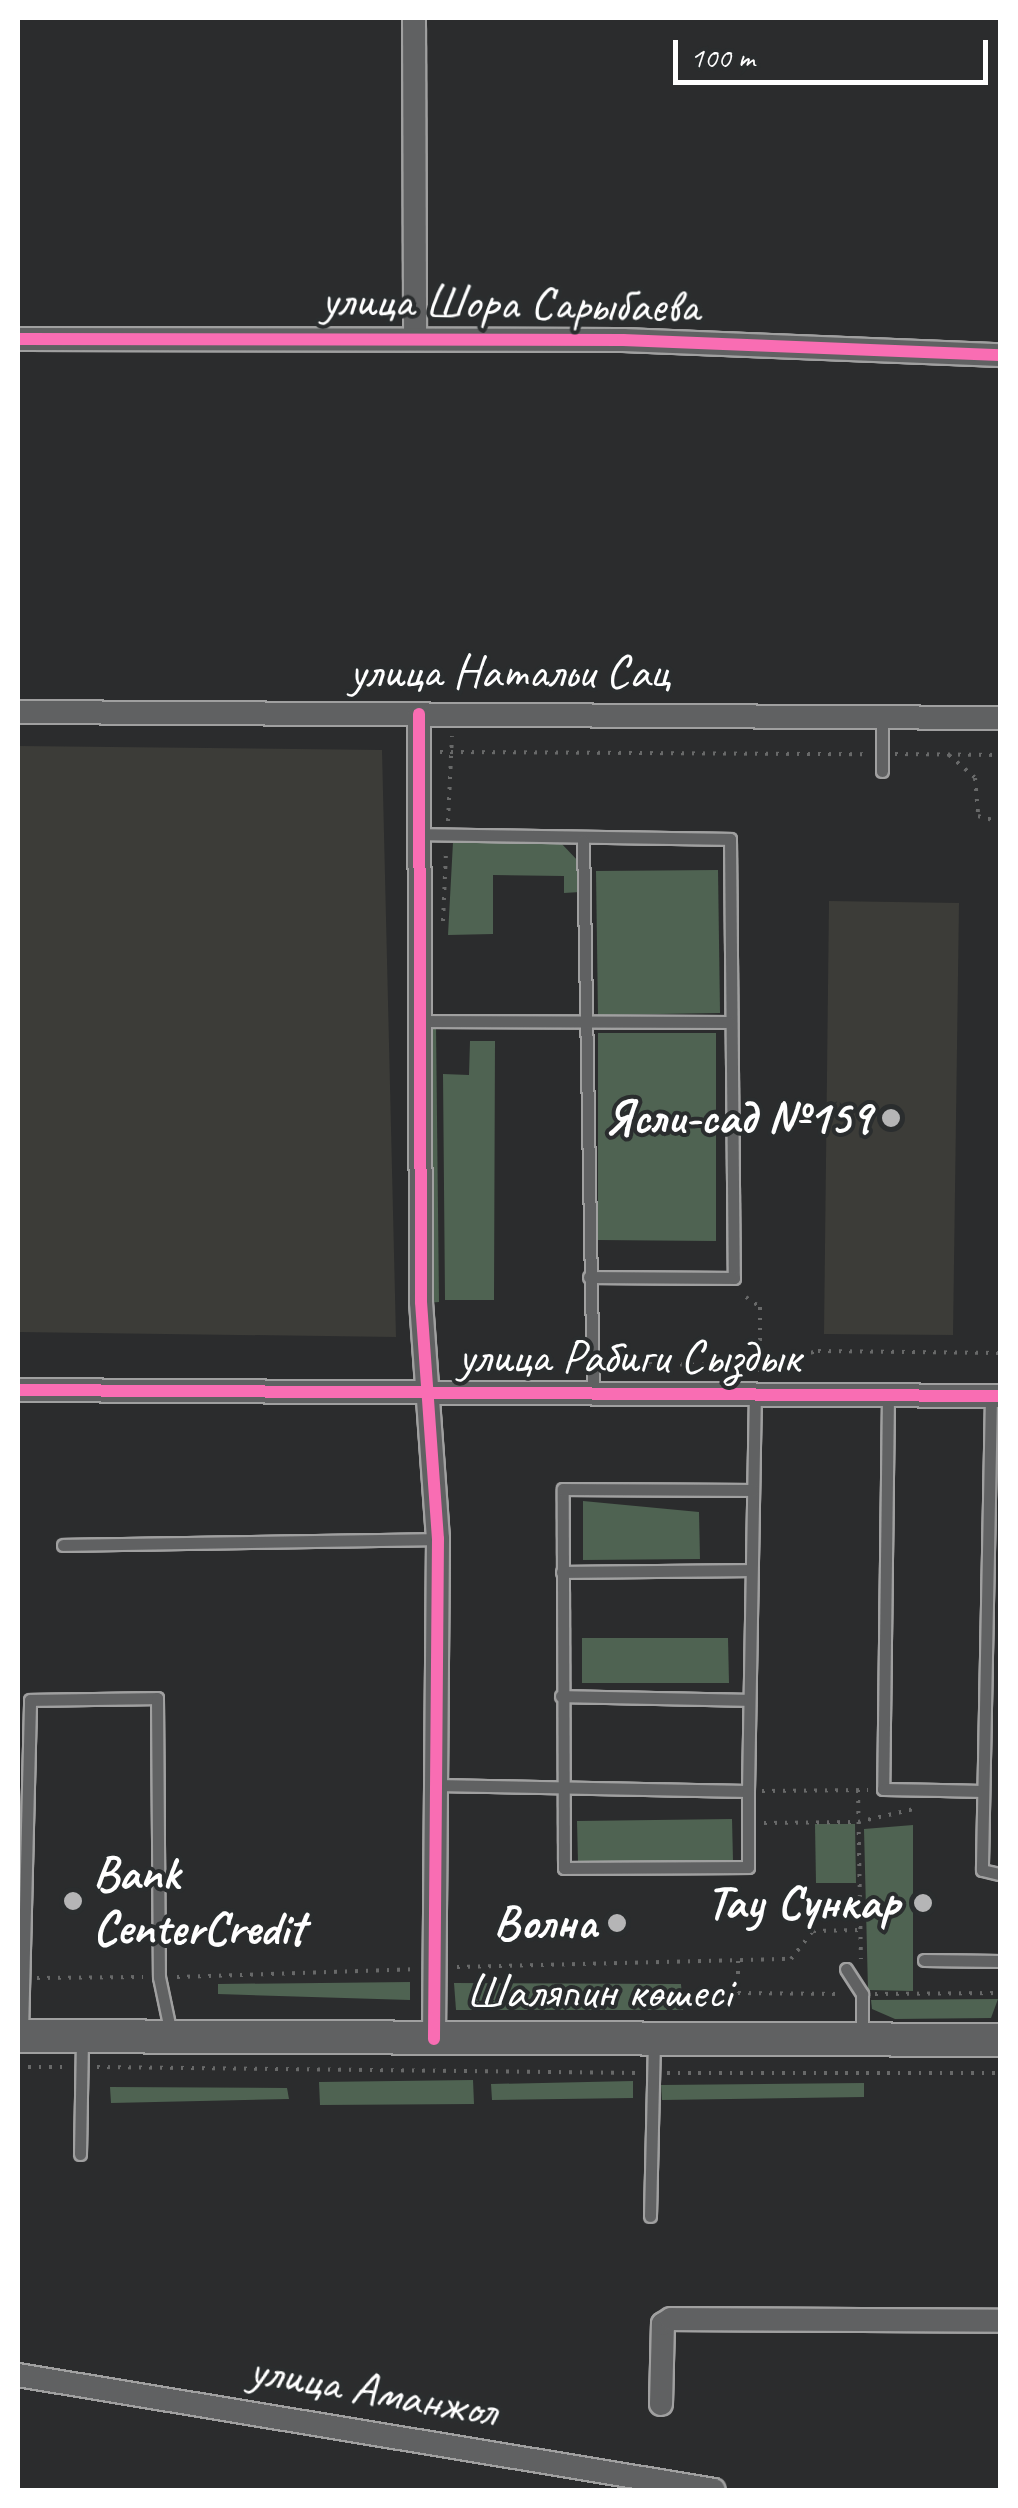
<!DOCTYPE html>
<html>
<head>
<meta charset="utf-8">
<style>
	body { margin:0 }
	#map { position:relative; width:1018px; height:2508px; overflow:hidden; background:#2b2c2d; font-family:Caveat,sans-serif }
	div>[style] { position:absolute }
	.built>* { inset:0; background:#3c3c38 }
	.green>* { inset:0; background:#4f6352 }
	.path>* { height:4px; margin-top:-2px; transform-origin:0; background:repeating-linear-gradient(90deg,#686969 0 2.5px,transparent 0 10.5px) }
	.roads { filter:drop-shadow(2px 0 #a0a0a0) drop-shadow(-2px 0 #a0a0a0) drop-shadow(0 2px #a0a0a0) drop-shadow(0 -2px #a0a0a0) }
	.service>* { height:11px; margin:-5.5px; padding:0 5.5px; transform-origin:5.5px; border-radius:5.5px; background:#606162 }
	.minor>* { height:22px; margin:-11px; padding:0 11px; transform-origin:11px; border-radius:11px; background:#606162 }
	.secondary>* { height:32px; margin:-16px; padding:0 16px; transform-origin:16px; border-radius:16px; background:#606162 }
	.cycleway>* { height:12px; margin:-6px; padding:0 6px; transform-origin:6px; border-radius:6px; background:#f96db3 }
	.dots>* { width:28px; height:28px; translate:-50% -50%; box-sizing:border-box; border:5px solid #2a2d2e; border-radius:50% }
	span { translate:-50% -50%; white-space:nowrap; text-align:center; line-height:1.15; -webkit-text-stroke:8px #2a2d2e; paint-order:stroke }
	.street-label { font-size:48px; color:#fff }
	.poi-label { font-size:48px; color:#fff; font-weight:700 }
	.right { translate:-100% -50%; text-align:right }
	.left { translate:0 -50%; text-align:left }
	.frame { position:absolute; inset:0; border:20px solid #fff; pointer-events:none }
	.scale { position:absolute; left:673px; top:40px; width:315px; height:45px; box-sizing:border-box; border:5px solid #fff; border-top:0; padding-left:12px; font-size:30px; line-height:35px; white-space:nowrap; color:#fff; -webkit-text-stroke:8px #2a2d2e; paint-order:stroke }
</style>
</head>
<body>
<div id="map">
	<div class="built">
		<i style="clip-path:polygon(18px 746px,382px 750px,396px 1337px,18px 1332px)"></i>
		<i style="clip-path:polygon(829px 901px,959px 903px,953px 1335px,824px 1334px)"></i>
	</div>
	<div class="green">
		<i style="clip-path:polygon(453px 842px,560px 842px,579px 862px,580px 892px,564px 893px,564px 876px,493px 875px,493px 934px,448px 935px)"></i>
		<i style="clip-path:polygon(718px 870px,720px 1013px,598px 1015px,596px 871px)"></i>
		<i style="clip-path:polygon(436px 1027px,439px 1302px,426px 1303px,428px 1031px)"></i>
		<i style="clip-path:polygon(598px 1033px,716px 1033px,716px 1241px,598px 1240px)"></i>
		<i style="clip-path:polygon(470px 1041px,495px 1041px,494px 1300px,445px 1300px,443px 1074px,469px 1075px)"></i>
		<i style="clip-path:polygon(583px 1501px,699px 1512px,700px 1559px,583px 1560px)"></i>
		<i style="clip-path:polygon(582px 1638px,728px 1638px,729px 1683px,582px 1683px)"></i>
		<i style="clip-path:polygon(732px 1819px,733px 1861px,578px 1862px,577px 1821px)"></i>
		<i style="clip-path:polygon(815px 1824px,855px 1824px,856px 1883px,816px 1883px)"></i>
		<i style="clip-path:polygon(913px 1825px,913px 1991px,868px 1990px,864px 1829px)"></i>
		<i style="clip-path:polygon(410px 1982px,410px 2000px,218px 1994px,218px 1984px)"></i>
		<i style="clip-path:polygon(454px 1983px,681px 1984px,683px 2010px,456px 2010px)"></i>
		<i style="clip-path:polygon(998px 1999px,991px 2018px,895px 2019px,872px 2009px,871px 2000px)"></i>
		<i style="clip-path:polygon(473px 2080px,474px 2104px,320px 2105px,319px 2082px)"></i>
		<i style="clip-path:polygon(633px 2081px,633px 2098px,492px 2100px,491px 2084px)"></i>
		<i style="clip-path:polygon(864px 2083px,864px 2097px,662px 2100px,661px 2085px)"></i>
		<i style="clip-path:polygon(110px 2087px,287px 2088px,289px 2099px,111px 2103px)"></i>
	</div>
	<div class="path">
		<i style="left:440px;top:752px;width:426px;rotate:0.3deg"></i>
		<i style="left:895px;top:754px;width:105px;rotate:0.5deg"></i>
		<i style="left:949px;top:755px;width:35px;rotate:41deg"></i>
		<i style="left:975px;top:778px;width:38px;rotate:85deg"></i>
		<i style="left:978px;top:816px;width:23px;rotate:15deg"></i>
		<i style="left:448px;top:821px;width:85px;rotate:-87.3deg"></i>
		<i style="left:443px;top:921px;width:70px;rotate:-87.5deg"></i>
		<i style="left:746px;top:1297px;width:17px;rotate:36deg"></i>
		<i style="left:760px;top:1307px;width:68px;rotate:90deg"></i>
		<i style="left:607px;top:1364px;width:153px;rotate:0.4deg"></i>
		<i style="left:760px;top:1365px;width:60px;rotate:-13.6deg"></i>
		<i style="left:818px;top:1351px;width:182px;rotate:0.6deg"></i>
		<i style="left:858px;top:1790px;width:169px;rotate:89deg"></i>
		<i style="left:762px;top:1791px;width:106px;rotate:-0.5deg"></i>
		<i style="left:764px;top:1823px;width:94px;rotate:-0.6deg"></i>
		<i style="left:858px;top:1822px;width:62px;rotate:-13.1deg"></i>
		<i style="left:738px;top:1961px;width:32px;rotate:90deg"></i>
		<i style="left:738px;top:1993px;width:103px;rotate:0.6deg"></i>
		<i style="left:457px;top:1967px;width:334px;rotate:-1.4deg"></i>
		<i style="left:791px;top:1959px;width:36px;rotate:-52deg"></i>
		<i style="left:813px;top:1931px;width:47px;rotate:-1.2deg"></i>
		<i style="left:177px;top:1977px;width:236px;rotate:-1.9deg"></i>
		<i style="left:37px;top:1978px;width:106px;rotate:-0.5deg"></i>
		<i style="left:875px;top:1994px;width:125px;rotate:-0.5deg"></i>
		<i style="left:18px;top:2067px;width:50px"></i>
		<i style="left:97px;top:2067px;width:541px;rotate:0.64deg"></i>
		<i style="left:667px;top:2073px;width:333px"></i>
	</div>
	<div class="roads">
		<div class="service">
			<i style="left:882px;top:717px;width:54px;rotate:90deg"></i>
			<i style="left:417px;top:834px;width:313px;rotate:0.9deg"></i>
			<i style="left:730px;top:839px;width:439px;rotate:89.5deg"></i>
			<i style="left:734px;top:1278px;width:145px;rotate:-179.6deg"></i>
			<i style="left:583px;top:840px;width:554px;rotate:88.97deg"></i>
			<i style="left:419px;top:1021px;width:310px;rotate:0.2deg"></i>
			<i style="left:888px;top:1396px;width:393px;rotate:90.7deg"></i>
			<i style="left:883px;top:1789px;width:100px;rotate:1.1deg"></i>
			<i style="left:991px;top:1396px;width:474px;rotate:91.1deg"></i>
			<i style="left:982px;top:1870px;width:18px;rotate:13deg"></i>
			<i style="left:63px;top:1545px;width:375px;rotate:-0.9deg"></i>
			<i style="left:562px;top:1572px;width:189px;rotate:-0.6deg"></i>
			<i style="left:561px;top:1696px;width:188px;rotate:1.2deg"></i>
			<i style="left:436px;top:1785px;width:312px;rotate:1.1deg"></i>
			<i style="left:748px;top:1791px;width:396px;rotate:-89deg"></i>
			<i style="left:748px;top:1791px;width:76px;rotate:90deg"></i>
			<i style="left:748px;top:1867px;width:184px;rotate:179.7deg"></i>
			<i style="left:564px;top:1868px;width:379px;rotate:-90.2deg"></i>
			<i style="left:563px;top:1489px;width:190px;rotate:0.3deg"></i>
			<i style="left:924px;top:1960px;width:76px;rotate:0.8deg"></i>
			<i style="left:846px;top:1969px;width:30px;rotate:57deg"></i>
			<i style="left:862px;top:1994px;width:42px;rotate:90deg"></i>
			<i style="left:22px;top:2032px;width:332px;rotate:-88.6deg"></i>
			<i style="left:30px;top:1700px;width:127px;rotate:-0.9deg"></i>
			<i style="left:157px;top:1698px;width:279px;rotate:89.6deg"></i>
			<i style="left:159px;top:1977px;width:58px;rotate:78.1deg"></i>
			<i style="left:80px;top:2154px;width:113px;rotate:-89deg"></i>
			<i style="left:650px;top:2216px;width:172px;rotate:-88.7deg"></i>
		</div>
		<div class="minor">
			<i style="left:414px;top:18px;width:320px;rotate:89.8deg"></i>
			<i style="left:18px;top:339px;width:605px;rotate:0.09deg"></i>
			<i style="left:623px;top:340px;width:377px;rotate:2.3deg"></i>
			<i style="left:18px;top:712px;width:982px;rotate:0.35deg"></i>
			<i style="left:419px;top:714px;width:588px;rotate:89.81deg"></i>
			<i style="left:421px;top:1302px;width:238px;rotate:85.9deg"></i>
			<i style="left:438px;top:1539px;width:500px;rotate:90.46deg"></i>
			<i style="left:18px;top:1390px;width:982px;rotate:0.35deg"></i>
			<i style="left:18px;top:2375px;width:705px;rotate:9.38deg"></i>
			<i style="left:661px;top:2404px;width:80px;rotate:-88.6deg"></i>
			<i style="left:663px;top:2324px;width:9px;rotate:-32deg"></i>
			<i style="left:671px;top:2319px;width:329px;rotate:0.3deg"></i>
		</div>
		<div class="secondary">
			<i style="left:18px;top:2036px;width:982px;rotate:0.23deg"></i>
		</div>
	</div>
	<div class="cycleway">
		<i style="left:18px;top:339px;width:605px;rotate:0.09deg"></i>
		<i style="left:623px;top:340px;width:377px;rotate:2.3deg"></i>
		<i style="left:419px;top:714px;width:588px;rotate:89.81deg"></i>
		<i style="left:421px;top:1302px;width:238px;rotate:85.9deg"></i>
		<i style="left:438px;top:1539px;width:500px;rotate:90.46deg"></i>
		<i style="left:18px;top:1390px;width:982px;rotate:0.35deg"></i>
	</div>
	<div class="dots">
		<i style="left:891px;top:1118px;background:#b5b5b6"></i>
		<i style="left:73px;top:1901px;background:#b5b5b6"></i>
		<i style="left:923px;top:1903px;background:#b5b5b6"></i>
		<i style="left:617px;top:1923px;background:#b5b5b6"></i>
	</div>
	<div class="street-label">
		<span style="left:510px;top:303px;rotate:1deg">улица Шора Сарыбаева</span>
		<span style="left:509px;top:672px">улица Натальи Сац</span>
		<span style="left:629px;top:1357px">улица Рабиги Сыздык</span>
		<span style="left:599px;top:1992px">Шаляпин көшесі</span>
		<span style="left:373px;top:2390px;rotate:10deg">улица Аманжол</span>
	</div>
	<div class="poi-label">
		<span class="right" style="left:871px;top:1118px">Ясли-сад №159</span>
		<span class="left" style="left:93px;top:1901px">Bank<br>CenterCredit</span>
		<span class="right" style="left:900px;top:1903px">Тау Сункар</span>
		<span class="right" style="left:597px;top:1923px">Волна</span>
	</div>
	<div class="frame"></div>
	<div class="scale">100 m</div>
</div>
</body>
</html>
